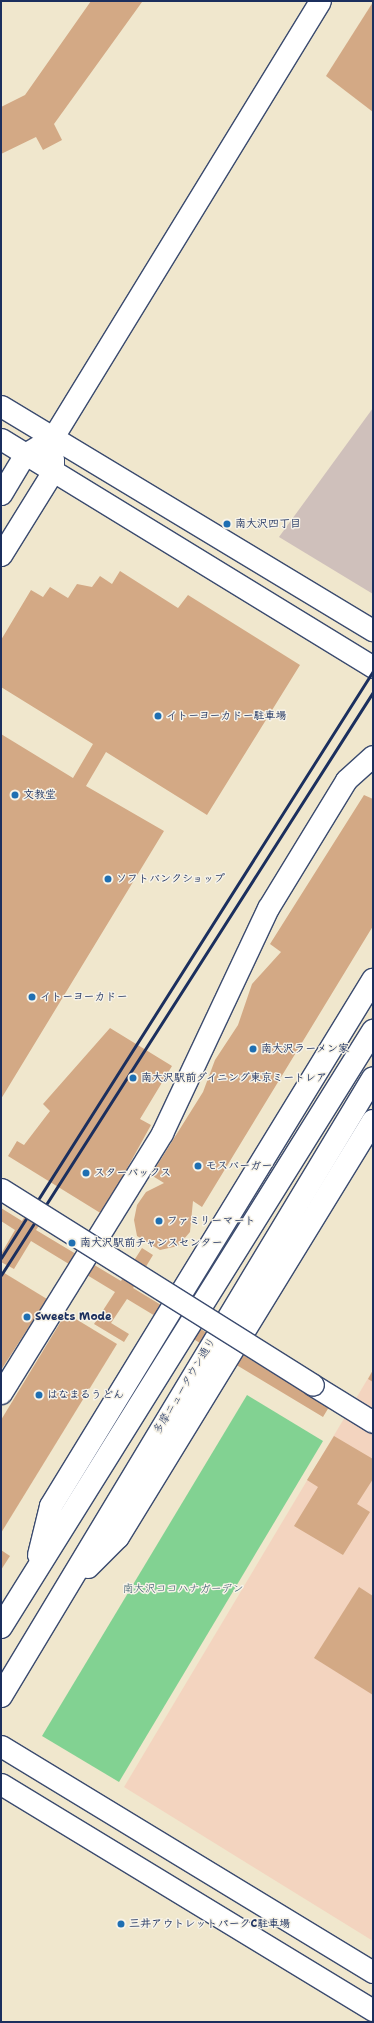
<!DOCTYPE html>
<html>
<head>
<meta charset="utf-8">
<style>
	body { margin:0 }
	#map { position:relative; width:374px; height:2023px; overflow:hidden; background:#f0e7cd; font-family:"Shantell Sans","Klee One",sans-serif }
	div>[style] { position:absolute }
	.built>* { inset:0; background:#f3d4bf }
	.industrial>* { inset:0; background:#cfc0bb }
	.green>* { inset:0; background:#82d292 }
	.building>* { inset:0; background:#d3a985 }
	.roads { filter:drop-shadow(1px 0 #3b4b6f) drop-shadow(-1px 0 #3b4b6f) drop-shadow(0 1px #3b4b6f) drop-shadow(0 -1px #3b4b6f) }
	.minor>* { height:21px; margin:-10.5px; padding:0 10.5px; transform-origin:10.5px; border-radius:10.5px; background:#fff }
	.major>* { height:22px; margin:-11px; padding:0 11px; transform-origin:11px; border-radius:11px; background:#fff }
	.rail>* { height:3px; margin:-1.5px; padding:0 1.5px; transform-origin:1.5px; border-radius:1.5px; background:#1b2f5e }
	.bridges { filter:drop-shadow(1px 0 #3b4b6f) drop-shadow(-1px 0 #3b4b6f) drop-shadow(0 1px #3b4b6f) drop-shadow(0 -1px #3b4b6f) }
	.minor-bridge>* { height:21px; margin:-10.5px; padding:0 10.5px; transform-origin:10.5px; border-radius:10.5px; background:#fff }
	.dots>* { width:11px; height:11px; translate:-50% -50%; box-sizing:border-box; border:2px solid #f7f3e8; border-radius:50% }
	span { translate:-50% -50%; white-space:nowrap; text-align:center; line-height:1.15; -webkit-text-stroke:3px #f7f3e8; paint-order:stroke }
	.poi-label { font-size:11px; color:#1b2f5e; font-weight:700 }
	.left { translate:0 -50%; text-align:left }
	.street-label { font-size:11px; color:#1b2f5e }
	.park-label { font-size:11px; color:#35586b }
	.frame { position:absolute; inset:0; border:2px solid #1b2f5e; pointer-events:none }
</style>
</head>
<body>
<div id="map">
	<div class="built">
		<i style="clip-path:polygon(373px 1370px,373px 1941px,124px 1787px)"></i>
	</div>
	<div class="industrial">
		<i style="clip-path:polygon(373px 408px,373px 594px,279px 537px)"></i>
	</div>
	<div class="green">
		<i style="clip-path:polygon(247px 1395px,323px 1441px,119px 1782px,42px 1736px)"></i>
	</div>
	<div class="building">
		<i style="clip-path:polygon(91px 1px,142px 2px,54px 124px,62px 140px,43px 150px,36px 137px,1px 154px,1px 107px,25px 95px)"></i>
		<i style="clip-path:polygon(373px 2px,373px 112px,326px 76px)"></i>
		<i style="clip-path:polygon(120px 571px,178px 608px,188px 595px,300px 665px,207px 815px,106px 752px,86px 786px,164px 831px,1px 1099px,1px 734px,73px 778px,93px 744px,1px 687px,1px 640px,31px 590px,43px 597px,50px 587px,68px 598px,77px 584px,92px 587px,100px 576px,112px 584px)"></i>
		<i style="clip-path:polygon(364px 795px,373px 799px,373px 926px,202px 1207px,193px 1201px,190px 1232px,178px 1246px,160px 1250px,137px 1236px,134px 1220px,137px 1205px,146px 1192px,164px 1183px,151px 1175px,203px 1092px,215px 1060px,238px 1025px,252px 984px,281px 952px,270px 944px)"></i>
		<i style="clip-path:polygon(110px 1028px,172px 1066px,140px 1119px,151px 1125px,102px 1214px,8px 1156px,17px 1141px,24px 1145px,50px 1111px,43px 1104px)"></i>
		<i style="clip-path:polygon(1px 1208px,22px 1221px,25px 1216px,40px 1224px,36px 1230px,121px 1281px,142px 1248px,153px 1255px,133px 1288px,329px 1407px,323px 1417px,127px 1299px,111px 1323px,129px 1334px,124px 1342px,94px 1324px,115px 1292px,31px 1241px,14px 1269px,1px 1262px,1px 1254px,15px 1230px,1px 1221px)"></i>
		<i style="clip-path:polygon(1px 1271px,47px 1299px,1px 1370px)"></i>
		<i style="clip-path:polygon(66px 1313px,117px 1344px,1px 1533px,1px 1420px)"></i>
		<i style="clip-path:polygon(373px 1370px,373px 1382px,368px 1379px)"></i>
		<i style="clip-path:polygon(334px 1436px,373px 1459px,373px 1479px,357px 1504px,370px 1512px,343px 1555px,294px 1526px,318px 1487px,307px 1480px)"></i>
		<i style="clip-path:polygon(1px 1550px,10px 1556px,1px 1570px)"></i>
		<i style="clip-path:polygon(359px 1587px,373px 1596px,373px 1695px,314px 1658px)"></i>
	</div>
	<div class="roads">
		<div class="minor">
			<i style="left:1px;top:406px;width:434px;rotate:31.1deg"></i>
			<i style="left:1px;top:439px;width:436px;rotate:31.5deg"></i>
			<i style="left:1px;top:494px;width:47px;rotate:-59deg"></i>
			<i style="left:25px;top:454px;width:33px;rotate:-31deg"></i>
			<i style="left:53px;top:437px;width:511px;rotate:-58.52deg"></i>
			<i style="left:1px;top:555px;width:99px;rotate:-58.2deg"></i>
			<i style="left:53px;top:471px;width:13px;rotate:-90deg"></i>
			<i style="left:313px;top:1385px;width:70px;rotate:31.7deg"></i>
			<i style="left:1px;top:1393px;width:306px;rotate:-58.2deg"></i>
			<i style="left:162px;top:1133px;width:249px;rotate:-64.8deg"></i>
			<i style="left:268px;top:908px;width:150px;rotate:-58.6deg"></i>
			<i style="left:346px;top:780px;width:36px;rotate:-42deg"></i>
			<i style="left:1px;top:1746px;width:435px;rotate:31.3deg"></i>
			<i style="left:1px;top:1784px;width:435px;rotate:31.3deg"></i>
		</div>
		<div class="major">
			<i style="left:39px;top:1555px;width:50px;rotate:-76.2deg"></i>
			<i style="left:51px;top:1506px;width:617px;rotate:-58.53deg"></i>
			<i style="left:88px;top:1567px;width:42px;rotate:-45deg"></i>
			<i style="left:118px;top:1537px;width:488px;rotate:-58.5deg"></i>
			<i style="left:1px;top:1627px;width:703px;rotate:-58.03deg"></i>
			<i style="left:1px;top:1696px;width:721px;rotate:-58.95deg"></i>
		</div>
	</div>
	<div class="rail">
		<i style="left:1px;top:1258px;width:695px;rotate:-57.64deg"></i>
		<i style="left:1px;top:1275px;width:692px;rotate:-57.46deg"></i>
	</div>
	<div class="bridges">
		<div class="minor-bridge">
			<i style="left:1px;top:1189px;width:368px;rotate:32.1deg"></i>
		</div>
	</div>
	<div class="dots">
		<i style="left:227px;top:524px;background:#1f6fb2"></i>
		<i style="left:158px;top:716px;background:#1f6fb2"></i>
		<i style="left:15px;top:795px;background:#1f6fb2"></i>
		<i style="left:108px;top:879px;background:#1f6fb2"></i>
		<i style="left:32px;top:997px;background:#1f6fb2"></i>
		<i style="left:253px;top:1049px;background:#1f6fb2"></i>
		<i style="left:133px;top:1078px;background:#1f6fb2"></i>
		<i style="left:198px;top:1166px;background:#1f6fb2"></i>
		<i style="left:86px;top:1173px;background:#1f6fb2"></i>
		<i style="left:159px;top:1221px;background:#1f6fb2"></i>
		<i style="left:72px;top:1243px;background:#1f6fb2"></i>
		<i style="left:27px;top:1317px;background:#1f6fb2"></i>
		<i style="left:39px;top:1395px;background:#1f6fb2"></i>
		<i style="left:121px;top:1924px;background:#1f6fb2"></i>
	</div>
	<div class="poi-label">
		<span class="left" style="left:235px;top:524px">南大沢四丁目</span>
		<span class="left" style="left:166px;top:716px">イトーヨーカドー駐車場</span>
		<span class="left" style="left:23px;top:795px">文教堂</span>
		<span class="left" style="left:116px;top:879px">ソフトバンクショップ</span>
		<span class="left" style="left:40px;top:997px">イトーヨーカドー</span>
		<span class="left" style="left:261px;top:1049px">南大沢ラーメン家</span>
		<span class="left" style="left:141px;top:1078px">南大沢駅前ダイニング東京ミートレア</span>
		<span class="left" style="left:206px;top:1166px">モスバーガー</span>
		<span class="left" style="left:94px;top:1173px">スターバックス</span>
		<span class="left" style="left:167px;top:1221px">ファミリーマート</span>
		<span class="left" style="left:80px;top:1243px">南大沢駅前チャンスセンター</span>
		<span class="left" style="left:35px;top:1317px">Sweets Mode</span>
		<span class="left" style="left:47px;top:1395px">はなまるうどん</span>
		<span class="left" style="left:129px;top:1924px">三井アウトレットパークC駐車場</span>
	</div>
	<div class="street-label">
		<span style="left:185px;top:1386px;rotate:-59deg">多摩ニュータウン通り</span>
	</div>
	<div class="park-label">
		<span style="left:183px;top:1589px">南大沢ココハナガーデン</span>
	</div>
	<div class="frame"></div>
</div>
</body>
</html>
